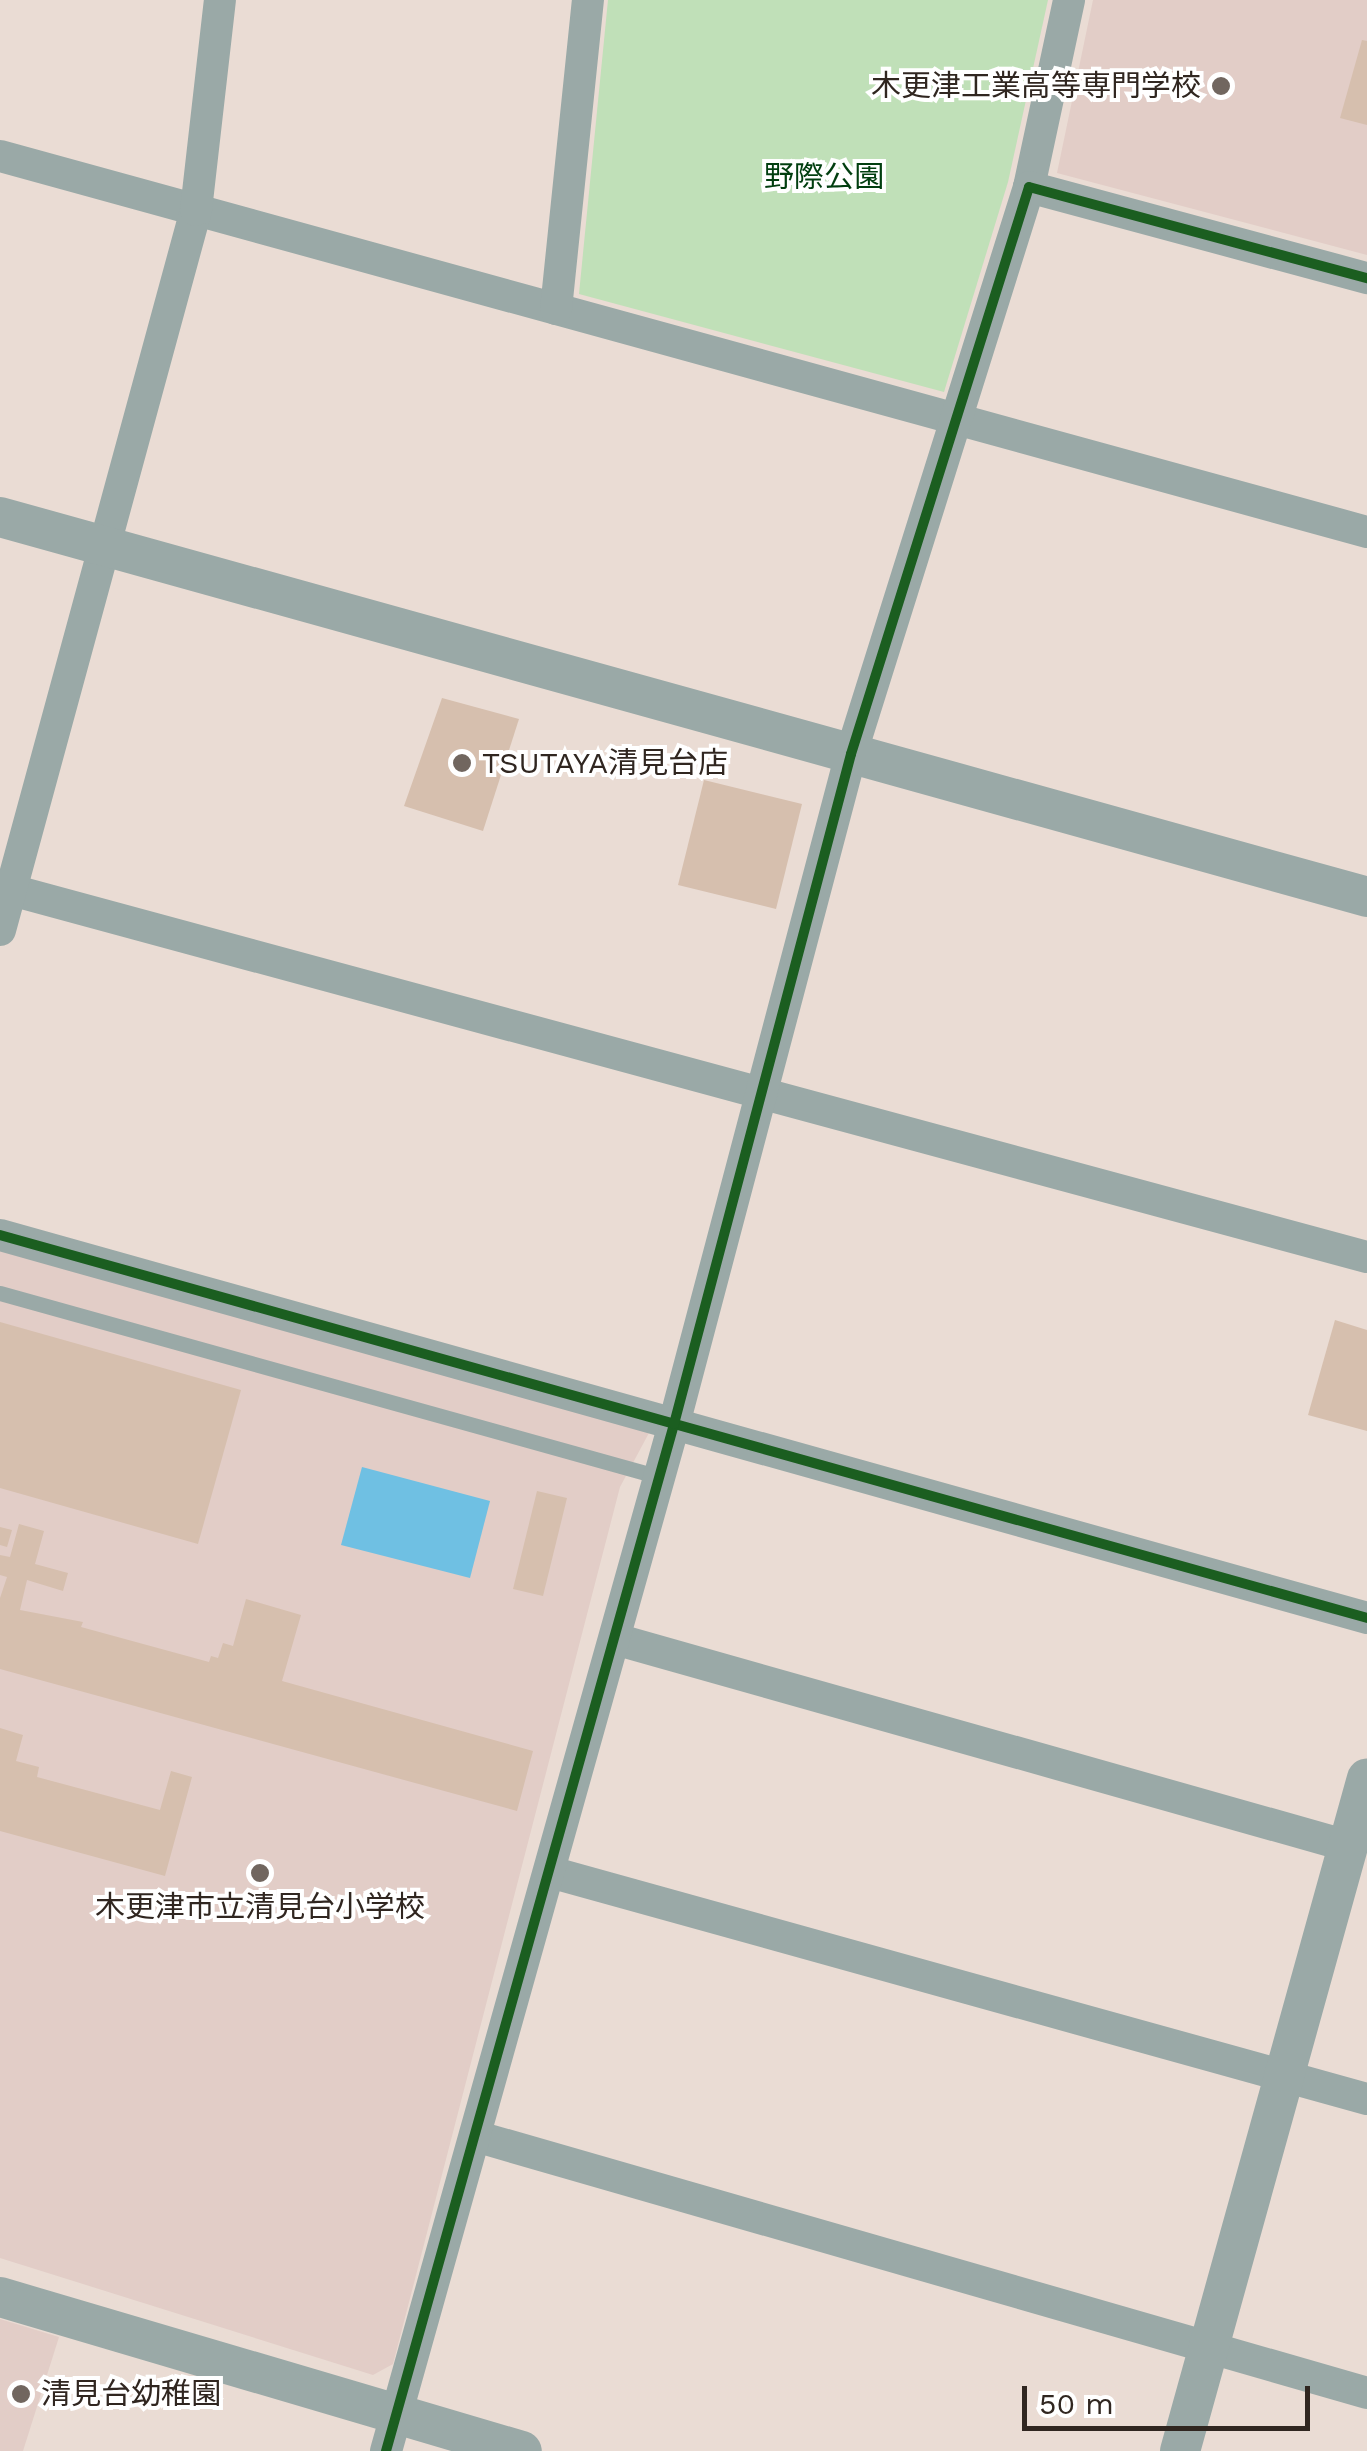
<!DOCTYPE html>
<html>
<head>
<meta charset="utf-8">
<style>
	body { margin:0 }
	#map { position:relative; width:1367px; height:2451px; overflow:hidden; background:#eadcd4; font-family:"Work Sans","Noto Sans JP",sans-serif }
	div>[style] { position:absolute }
	.education>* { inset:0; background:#e2cdc7 }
	.green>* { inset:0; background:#c0e0b8 }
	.water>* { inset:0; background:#6fc0e3 }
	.building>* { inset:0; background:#d6bfae }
	.service>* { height:15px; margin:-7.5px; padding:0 7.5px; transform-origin:7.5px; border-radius:7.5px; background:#9aa9a7 }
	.minor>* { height:32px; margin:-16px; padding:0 16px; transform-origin:16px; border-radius:16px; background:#9aa9a7 }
	.tertiary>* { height:40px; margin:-20px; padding:0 20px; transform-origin:20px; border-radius:20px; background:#9aa9a7 }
	.cycleway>* { height:10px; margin:-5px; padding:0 5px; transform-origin:5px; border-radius:5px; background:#1b5e20 }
	.dots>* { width:28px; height:28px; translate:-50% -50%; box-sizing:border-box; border:5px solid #fff; border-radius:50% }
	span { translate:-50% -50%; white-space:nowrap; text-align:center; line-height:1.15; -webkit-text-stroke:8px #fff; paint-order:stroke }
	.poi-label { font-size:30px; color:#302620 }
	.right { translate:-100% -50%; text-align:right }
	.left { translate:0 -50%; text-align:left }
	.park-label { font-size:30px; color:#013e0f }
	.scale { position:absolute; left:1022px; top:2386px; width:288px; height:45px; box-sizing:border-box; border:5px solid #302620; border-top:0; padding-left:12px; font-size:30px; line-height:35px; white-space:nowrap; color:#302620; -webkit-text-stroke:8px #fff; paint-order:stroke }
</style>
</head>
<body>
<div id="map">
	<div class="education">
		<i style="clip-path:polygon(1093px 0,1367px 0,1367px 255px,1057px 173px)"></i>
		<i style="clip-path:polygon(0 1249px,650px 1431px,620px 1487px,393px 2364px,373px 2375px,0 2258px)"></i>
		<i style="clip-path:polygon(0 2319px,59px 2337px,23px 2451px,0 2451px)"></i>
	</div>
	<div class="green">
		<i style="clip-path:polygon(608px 0,1048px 0,1008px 182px,944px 392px,579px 294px)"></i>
	</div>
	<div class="water">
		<i style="clip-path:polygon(362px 1467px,490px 1501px,470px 1578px,341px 1545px)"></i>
	</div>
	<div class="building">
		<i style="clip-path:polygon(1362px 40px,1367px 41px,1367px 125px,1340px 118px)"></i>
		<i style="clip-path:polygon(442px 698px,519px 719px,483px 831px,404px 806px)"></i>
		<i style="clip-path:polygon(704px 780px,802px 804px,776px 909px,678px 885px)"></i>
		<i style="clip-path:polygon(1335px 1320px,1367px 1330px,1367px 1431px,1308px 1415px)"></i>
		<i style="clip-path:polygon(0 1322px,241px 1390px,198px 1544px,0 1488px)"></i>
		<i style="clip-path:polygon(537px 1491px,567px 1498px,543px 1596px,513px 1589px)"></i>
		<i style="clip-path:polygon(19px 1524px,44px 1531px,35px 1564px,68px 1573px,63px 1591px,27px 1580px,20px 1610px,83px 1622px,81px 1627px,209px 1662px,211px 1656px,218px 1658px,223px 1643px,233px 1646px,246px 1599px,301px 1615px,282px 1681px,533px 1751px,517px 1811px,0 1669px,0 1598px,7px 1577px,0 1575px,0 1555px,10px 1557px)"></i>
		<i style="clip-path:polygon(0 1527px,12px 1530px,7px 1547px,0 1545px)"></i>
		<i style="clip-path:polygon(0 1728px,23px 1735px,16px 1761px,39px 1767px,37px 1777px,160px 1810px,171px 1771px,192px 1777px,165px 1876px,0 1831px)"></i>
	</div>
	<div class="service">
		<i style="left:0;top:1293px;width:685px;rotate:15.58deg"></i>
	</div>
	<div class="minor">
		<i style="left:0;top:156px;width:1418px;rotate:15.38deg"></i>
		<i style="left:1029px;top:187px;width:191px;rotate:-77.9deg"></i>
		<i style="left:556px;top:309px;width:311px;rotate:-84.1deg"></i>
		<i style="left:0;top:887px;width:1416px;rotate:15.15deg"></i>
		<i style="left:0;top:930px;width:746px;rotate:-74.77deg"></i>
		<i style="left:196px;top:210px;width:211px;rotate:-83.5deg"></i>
		<i style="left:0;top:1235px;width:1420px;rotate:15.65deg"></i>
		<i style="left:615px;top:1639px;width:762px;rotate:15.77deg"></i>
		<i style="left:550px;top:1872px;width:848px;rotate:15.53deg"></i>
		<i style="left:475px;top:2136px;width:928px;rotate:16.07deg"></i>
		<i style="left:386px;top:2451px;width:1067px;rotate:-74.33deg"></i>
		<i style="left:674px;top:1424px;width:693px;rotate:-75.2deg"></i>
		<i style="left:851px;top:754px;width:594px;rotate:-72.57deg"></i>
		<i style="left:1029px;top:187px;width:350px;rotate:15.1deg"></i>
	</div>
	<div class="tertiary">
		<i style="left:0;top:517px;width:1419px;rotate:15.53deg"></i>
		<i style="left:0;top:2297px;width:544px;rotate:16.44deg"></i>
		<i style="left:1180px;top:2451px;width:698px;rotate:-74.47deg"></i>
	</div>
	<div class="cycleway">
		<i style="left:0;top:1235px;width:1420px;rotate:15.65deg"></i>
		<i style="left:386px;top:2451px;width:1067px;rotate:-74.33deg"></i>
		<i style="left:674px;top:1424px;width:693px;rotate:-75.2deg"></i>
		<i style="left:851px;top:754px;width:594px;rotate:-72.57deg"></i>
		<i style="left:1029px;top:187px;width:350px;rotate:15.1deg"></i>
	</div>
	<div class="dots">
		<i style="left:1221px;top:86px;background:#71665f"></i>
		<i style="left:462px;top:763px;background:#71665f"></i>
		<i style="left:260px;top:1873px;background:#71665f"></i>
		<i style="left:21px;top:2394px;background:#71665f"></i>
	</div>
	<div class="poi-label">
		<span class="right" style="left:1201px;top:86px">木更津工業高等専門学校</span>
		<span class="left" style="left:482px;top:763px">TSUTAYA清見台店</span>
		<span style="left:260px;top:1907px">木更津市立清見台小学校</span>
		<span class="left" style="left:41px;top:2394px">清見台幼稚園</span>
	</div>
	<div class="park-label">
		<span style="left:824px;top:177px">野際公園</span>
	</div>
	<div class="scale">50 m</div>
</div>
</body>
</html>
